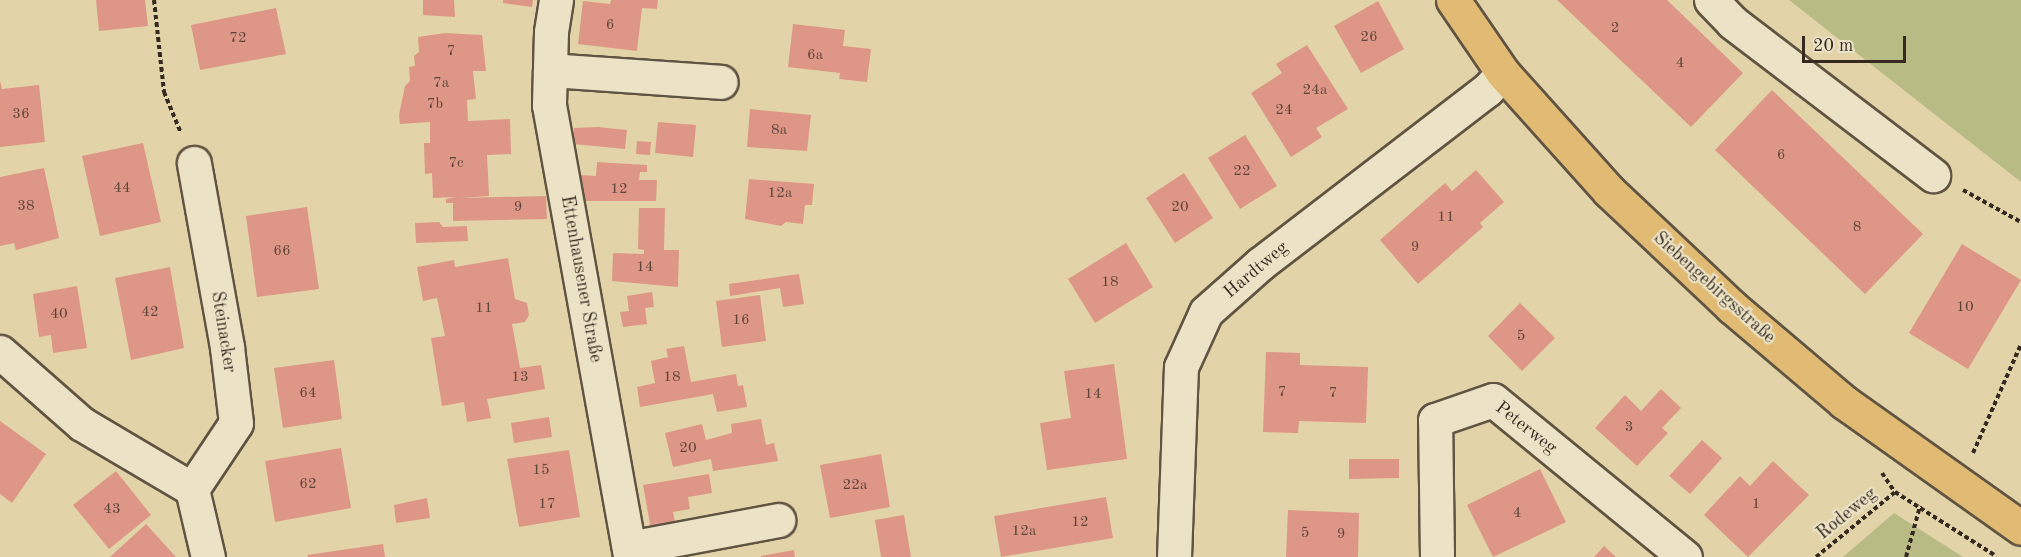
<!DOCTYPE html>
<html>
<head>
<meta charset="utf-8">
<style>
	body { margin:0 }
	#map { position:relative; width:2021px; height:557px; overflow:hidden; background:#e2d4a8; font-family:"Old Standard TT",serif }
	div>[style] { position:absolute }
	.green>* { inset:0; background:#b8bb84 }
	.building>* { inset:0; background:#de9786 }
	.path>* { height:4px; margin-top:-2px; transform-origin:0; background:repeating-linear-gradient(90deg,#352920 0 4.5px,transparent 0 7.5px) }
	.roads { filter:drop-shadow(2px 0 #605442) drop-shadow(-2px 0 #605442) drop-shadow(0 2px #605442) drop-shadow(0 -2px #605442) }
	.minor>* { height:33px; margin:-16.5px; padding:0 16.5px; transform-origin:16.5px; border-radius:16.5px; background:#ece3c6 }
	.major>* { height:33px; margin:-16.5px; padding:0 16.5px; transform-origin:16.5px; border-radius:16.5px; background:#e1ba74 }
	span { translate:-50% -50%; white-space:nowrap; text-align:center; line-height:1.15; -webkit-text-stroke:4.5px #ece3c6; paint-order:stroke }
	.number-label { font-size:15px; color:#5f443a }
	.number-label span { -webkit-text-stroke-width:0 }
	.street-label { font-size:18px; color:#352920 }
	.scale { position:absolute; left:1802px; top:36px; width:104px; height:27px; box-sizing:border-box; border:3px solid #352920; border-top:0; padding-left:8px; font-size:18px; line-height:21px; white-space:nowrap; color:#352920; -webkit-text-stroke:4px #ece3c6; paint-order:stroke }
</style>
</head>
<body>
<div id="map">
	<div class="green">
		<i style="clip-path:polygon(1789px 0,2021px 0,2021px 182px)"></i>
		<i style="clip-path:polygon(1894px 513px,1963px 557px,1843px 557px)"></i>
	</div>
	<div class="building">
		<i style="clip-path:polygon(96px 0,145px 0,148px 26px,99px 31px)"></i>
		<i style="clip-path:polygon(423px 0,454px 0,455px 17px,423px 15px)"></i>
		<i style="clip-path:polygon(503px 0,533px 0,532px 7px,503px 3px)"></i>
		<i style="clip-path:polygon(611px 0,658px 0,657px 9px,642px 8px,637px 51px,578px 44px,583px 1px,610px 4px)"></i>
		<i style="clip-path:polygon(1557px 0,1667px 0,1743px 73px,1691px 127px)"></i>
		<i style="clip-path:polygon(1378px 1px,1404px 49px,1361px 73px,1334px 26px)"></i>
		<i style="clip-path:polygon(276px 8px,286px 54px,200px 70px,191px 25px)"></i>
		<i style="clip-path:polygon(793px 24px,845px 30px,843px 46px,871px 49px,867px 82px,839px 79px,840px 73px,788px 67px)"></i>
		<i style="clip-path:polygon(445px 33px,482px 35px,486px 71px,473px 71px,476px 99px,467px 100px,468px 121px,510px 119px,511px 154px,487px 155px,489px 196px,460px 198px,546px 196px,547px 219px,453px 221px,453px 203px,446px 203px,446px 199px,456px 197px,433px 198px,432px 173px,425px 174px,424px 143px,430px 143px,430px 122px,400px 124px,399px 115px,405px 86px,410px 81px,409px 67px,415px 66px,414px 56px,419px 52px,418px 37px)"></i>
		<i style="clip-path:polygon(1307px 45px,1348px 109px,1316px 128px,1322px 137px,1291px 157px,1251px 93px,1282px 73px,1276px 64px)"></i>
		<i style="clip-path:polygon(0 81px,2px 89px,39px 85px,45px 142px,0 147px)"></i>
		<i style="clip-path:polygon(1772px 90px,1923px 234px,1865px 294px,1715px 150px)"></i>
		<i style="clip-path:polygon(750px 109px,811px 115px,807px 151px,747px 147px)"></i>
		<i style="clip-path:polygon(658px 122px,696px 125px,693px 157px,655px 153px)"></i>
		<i style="clip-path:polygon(598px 127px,627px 130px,625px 149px,573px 144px,574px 128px)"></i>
		<i style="clip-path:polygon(1245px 135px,1277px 186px,1240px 209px,1208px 158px)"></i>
		<i style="clip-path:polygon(637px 141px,651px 142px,650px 155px,636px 154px)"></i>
		<i style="clip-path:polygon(143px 143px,161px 222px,100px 236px,82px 156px)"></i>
		<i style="clip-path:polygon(597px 162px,647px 165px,647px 172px,640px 172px,639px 180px,657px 180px,656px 201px,580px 201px,581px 175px,596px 176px)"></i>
		<i style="clip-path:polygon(44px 168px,59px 238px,16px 250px,14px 243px,0 246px,0 177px)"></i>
		<i style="clip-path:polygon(1476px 170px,1504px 202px,1480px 223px,1483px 227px,1418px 284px,1380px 240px,1445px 183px,1452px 191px)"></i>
		<i style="clip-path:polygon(1184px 173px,1213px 218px,1175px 243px,1146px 198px)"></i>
		<i style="clip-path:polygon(749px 179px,814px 184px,812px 205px,805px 205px,803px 224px,786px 222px,781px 226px,745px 219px)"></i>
		<i style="clip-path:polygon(307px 207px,319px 289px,257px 297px,246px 216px)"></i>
		<i style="clip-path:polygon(639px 208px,665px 208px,664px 250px,679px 250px,678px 287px,612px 281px,613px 253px,644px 254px,644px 250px,638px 249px)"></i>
		<i style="clip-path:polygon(439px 222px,443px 227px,467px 226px,468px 241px,416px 243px,415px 223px)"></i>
		<i style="clip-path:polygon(1126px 243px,1153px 287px,1095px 323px,1068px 279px)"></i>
		<i style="clip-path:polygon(1962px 244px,2021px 280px,1968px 369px,1909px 333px)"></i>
		<i style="clip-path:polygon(508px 258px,515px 299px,527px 303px,529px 315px,525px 322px,512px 324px,520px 368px,541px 365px,545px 389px,487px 399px,491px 418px,467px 422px,464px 402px,442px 406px,431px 338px,445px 336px,437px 298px,423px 301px,417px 267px,454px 260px,455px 267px)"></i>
		<i style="clip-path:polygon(170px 267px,184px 348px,131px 360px,115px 278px)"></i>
		<i style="clip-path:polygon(799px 274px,804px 304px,783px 307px,780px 288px,730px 296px,729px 284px)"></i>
		<i style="clip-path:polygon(77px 286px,87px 348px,53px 353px,51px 335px,39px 337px,33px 294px)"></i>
		<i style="clip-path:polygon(652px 292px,654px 307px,645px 308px,647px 324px,623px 327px,620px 312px,629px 311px,627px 296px)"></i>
		<i style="clip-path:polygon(760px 295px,766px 341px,722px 347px,716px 301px)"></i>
		<i style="clip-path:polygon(1520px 303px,1555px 338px,1522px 371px,1488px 336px)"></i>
		<i style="clip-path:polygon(684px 346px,691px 382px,736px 374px,738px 386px,743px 385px,747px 407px,717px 412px,713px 394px,640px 407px,637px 387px,655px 383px,651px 361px,668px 357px,666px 349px)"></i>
		<i style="clip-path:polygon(1266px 352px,1300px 353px,1300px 365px,1368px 367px,1366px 423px,1299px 421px,1298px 433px,1263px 432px)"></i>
		<i style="clip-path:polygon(334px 360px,342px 419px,283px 428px,274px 368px)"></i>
		<i style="clip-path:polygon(1114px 364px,1127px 459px,1047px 470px,1040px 423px,1071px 418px,1064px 371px)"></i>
		<i style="clip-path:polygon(1661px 389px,1681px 408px,1662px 428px,1668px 433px,1637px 466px,1595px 428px,1625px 395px,1641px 411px)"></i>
		<i style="clip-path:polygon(549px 417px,552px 437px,514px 443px,511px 423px)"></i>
		<i style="clip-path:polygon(761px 419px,766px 445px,774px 443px,778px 461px,713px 471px,711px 459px,673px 467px,665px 433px,702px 424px,706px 440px,732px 433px,731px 424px)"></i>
		<i style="clip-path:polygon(0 421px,46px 454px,12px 503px,0 494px)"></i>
		<i style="clip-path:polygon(1702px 440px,1722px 458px,1690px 494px,1669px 476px)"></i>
		<i style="clip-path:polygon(341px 448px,351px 508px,275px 522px,265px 461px)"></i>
		<i style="clip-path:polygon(569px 450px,580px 517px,519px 527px,507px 459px)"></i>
		<i style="clip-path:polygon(881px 454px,890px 507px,830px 518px,820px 465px)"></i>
		<i style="clip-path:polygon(1349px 459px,1399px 459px,1399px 478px,1349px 479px)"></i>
		<i style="clip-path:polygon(1773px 461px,1809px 495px,1748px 557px,1704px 515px,1740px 476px,1750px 486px)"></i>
		<i style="clip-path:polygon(1540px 469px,1566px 522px,1493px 557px,1467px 505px)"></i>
		<i style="clip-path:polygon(116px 471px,151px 515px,109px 549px,73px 505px)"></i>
		<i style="clip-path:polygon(709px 474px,712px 493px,688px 497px,690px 509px,673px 512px,677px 531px,652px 535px,643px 485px)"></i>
		<i style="clip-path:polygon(1106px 497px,1113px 538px,1001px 557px,994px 516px)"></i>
		<i style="clip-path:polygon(427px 498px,430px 518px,396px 523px,394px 505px)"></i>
		<i style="clip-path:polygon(1288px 510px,1359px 513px,1358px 557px,1286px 557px)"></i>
		<i style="clip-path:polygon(904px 515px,911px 557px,881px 557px,875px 520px)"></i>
		<i style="clip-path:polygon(146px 524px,176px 557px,110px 557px)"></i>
		<i style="clip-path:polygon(383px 544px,385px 557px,308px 557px,307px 555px)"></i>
		<i style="clip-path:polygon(1604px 546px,1616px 557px,1594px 557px)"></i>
		<i style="clip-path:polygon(794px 550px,795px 557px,761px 557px,761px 556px)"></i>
	</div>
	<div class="path">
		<i style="left:154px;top:0;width:93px;rotate:83.8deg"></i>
		<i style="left:164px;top:92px;width:44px;rotate:67.5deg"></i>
		<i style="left:1963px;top:190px;width:66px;rotate:28.9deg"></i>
		<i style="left:1973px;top:453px;width:119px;rotate:-66.2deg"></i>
		<i style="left:1882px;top:473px;width:23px;rotate:56deg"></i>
		<i style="left:1895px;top:492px;width:120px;rotate:32.4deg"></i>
		<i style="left:1816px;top:557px;width:102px;rotate:-39.4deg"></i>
		<i style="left:1906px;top:557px;width:53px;rotate:-74.6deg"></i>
	</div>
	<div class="roads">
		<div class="minor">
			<i style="left:556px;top:0;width:32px;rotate:99deg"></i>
			<i style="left:551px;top:32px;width:73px;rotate:91.6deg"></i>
			<i style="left:549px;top:105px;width:459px;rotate:79.8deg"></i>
			<i style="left:1711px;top:0;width:30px;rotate:46deg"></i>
			<i style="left:1732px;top:22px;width:253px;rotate:37.3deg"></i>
			<i style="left:550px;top:70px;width:171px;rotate:4deg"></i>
			<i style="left:0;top:352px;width:109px;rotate:41.3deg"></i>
			<i style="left:82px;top:424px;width:128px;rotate:30.6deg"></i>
			<i style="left:192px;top:489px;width:70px;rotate:76.8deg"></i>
			<i style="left:192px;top:489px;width:79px;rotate:-56.3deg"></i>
			<i style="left:236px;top:423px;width:77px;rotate:-96.8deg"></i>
			<i style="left:227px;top:347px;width:187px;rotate:-100.2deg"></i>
			<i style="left:629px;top:548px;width:152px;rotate:-10.6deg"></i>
			<i style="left:1174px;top:557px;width:190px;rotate:-87.9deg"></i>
			<i style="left:1181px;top:367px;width:60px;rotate:-65.6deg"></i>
			<i style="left:1206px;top:312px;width:72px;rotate:-41.6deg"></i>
			<i style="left:1260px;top:264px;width:286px;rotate:-37.5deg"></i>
			<i style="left:1487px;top:90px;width:23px;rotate:-47deg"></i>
			<i style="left:1437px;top:557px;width:137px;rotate:-90.8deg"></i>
			<i style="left:1435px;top:420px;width:61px;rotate:-19deg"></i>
			<i style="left:1493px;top:400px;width:248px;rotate:39.3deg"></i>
		</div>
		<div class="major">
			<i style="left:1453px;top:0;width:88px;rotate:55.6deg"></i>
			<i style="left:1503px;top:73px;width:159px;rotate:48.1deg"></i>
			<i style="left:1609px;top:191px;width:169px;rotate:43.3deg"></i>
			<i style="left:1732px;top:307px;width:147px;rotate:40.3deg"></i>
			<i style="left:1844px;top:402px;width:217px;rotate:35.4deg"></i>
		</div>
	</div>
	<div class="number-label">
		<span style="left:610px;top:26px">6</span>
		<span style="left:1615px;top:29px">2</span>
		<span style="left:1369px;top:38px">26</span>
		<span style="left:238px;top:39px">72</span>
		<span style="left:451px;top:52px">7</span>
		<span style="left:815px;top:56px">6a</span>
		<span style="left:1680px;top:64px">4</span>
		<span style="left:441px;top:84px">7a</span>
		<span style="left:1315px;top:91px">24a</span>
		<span style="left:435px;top:105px">7b</span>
		<span style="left:1284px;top:111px">24</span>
		<span style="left:21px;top:115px">36</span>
		<span style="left:779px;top:131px">8a</span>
		<span style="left:1781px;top:156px">6</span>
		<span style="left:456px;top:164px">7c</span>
		<span style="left:1242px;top:172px">22</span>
		<span style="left:122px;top:189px">44</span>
		<span style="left:619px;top:190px">12</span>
		<span style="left:780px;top:194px">12a</span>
		<span style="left:26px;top:207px">38</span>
		<span style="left:518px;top:208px">9</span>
		<span style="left:1180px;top:208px">20</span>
		<span style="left:1446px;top:218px">11</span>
		<span style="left:1857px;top:228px">8</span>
		<span style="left:1415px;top:248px">9</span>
		<span style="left:282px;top:252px">66</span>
		<span style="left:645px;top:268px">14</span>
		<span style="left:1110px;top:283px">18</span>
		<span style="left:1965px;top:308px">10</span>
		<span style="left:484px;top:309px">11</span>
		<span style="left:150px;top:313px">42</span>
		<span style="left:59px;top:315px">40</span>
		<span style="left:741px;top:321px">16</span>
		<span style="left:1521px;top:337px">5</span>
		<span style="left:520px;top:378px">13</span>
		<span style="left:672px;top:378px">18</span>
		<span style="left:1282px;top:393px">7</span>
		<span style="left:308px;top:394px">64</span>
		<span style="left:1333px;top:394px">7</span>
		<span style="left:1093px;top:395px">14</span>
		<span style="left:1629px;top:428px">3</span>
		<span style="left:688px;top:449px">20</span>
		<span style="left:541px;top:471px">15</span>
		<span style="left:308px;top:485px">62</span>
		<span style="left:855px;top:486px">22a</span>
		<span style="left:547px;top:505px">17</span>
		<span style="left:1756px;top:505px">1</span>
		<span style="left:112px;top:510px">43</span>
		<span style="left:1517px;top:514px">4</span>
		<span style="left:1080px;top:523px">12</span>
		<span style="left:1024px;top:532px">12a</span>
		<span style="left:1305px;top:534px">5</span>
		<span style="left:1341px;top:535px">9</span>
	</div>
	<div class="street-label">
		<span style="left:1256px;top:270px;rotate:-40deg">Hardtweg</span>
		<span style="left:581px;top:279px;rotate:80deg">Ettenhausener Straße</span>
		<span style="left:1714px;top:288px;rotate:42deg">Siebengebirgsstraße</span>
		<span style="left:223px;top:332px;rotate:81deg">Steinacker</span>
		<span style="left:1526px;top:428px;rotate:38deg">Peterweg</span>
		<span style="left:1847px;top:514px;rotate:-39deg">Rodeweg</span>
	</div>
	<div class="scale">20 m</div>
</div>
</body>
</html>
